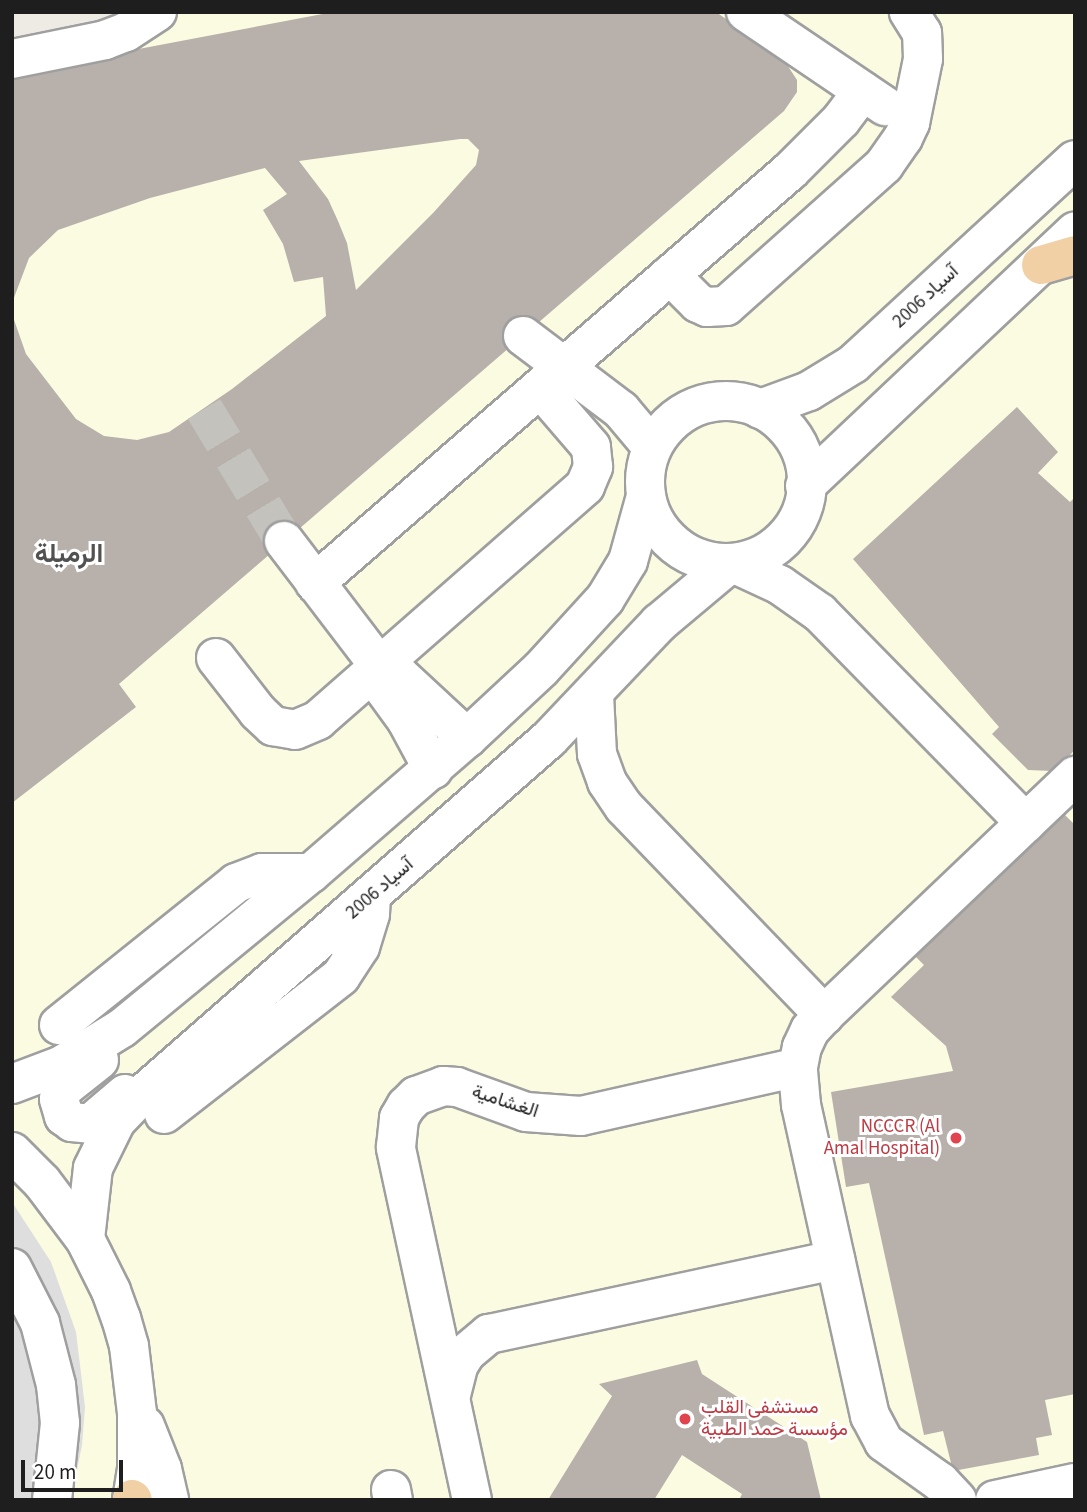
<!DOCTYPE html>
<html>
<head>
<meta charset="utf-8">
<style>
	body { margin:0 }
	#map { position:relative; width:1087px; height:1512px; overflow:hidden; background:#eeebe5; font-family:"Source Sans 3",Vazirmatn,sans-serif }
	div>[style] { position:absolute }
	.education>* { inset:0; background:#fbfbe1 }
	.parking>* { inset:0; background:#dedede }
	.building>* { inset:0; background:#b7b0ab }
	.minor-tunnel>* { height:38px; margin-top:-19px; transform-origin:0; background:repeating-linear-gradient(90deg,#c4c2bd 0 38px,transparent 0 57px) }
	.roads { filter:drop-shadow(2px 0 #9f9f9f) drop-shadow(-2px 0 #9f9f9f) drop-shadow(0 2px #9f9f9f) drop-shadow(0 -2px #9f9f9f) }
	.minor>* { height:38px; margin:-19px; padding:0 19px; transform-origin:19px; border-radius:19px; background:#fff }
	.minor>.ring { margin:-19px; padding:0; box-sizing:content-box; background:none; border:38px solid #fff; border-radius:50% }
	.major>* { height:38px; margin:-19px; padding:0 19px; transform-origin:19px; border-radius:19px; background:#f2d0a6 }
	.dots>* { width:19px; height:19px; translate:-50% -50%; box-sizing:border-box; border:4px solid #fff; border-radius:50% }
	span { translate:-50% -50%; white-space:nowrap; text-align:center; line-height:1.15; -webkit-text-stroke:6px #fff; paint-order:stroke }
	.street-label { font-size:19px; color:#1e1e1e }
	.health-label { font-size:19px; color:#be3a42 }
	.right { translate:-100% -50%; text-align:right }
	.left { translate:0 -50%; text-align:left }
	.district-label { font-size:26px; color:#515151; font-weight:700 }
	.frame { position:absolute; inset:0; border:14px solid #1e1e1e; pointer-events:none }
	.scale { position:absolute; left:21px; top:1460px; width:102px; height:32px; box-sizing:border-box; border:4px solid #1e1e1e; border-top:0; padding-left:9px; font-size:21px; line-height:24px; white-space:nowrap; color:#1e1e1e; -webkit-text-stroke:5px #fff; paint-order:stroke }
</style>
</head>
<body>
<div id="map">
	<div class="education">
		<i style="clip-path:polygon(186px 12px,1075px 12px,1075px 1500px,12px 1500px,12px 44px)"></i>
	</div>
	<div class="parking">
		<i style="clip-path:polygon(12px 1202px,51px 1262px,76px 1332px,85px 1407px,82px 1445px,71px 1500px,12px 1500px)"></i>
	</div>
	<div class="building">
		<i style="clip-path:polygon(evenodd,333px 12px,716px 12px,784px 60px,797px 80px,797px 92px,784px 111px,119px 684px,136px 707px,12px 803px,12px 314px,26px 354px,76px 419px,104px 436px,137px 440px,169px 432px,232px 389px,326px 316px,323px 277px,294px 282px,283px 244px,263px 210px,287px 194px,265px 168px,150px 198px,58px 230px,29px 258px,12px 303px,12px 73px,333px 12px,460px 139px,468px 139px,479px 150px,476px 165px,434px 212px,356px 290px,347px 243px,338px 221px,328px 199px,299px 161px,460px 139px)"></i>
		<i style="clip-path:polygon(1017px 407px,1058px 452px,1038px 473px,1070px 502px,1075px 497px,1075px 750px,1053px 771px,1028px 770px,992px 734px,999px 727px,853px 559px)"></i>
		<i style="clip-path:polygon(1063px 813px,1075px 825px,1075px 1394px,1045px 1400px,1052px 1435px,1036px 1438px,1039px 1455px,953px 1471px,943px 1431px,924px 1435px,869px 1183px,846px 1187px,831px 1092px,953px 1071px,946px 1046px,891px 997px,924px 965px,912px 953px)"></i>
		<i style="clip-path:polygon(697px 1360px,702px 1374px,807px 1442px,821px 1500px,739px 1500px,742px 1494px,682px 1455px,654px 1500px,548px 1500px,612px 1396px,599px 1384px)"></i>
	</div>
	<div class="minor-tunnel">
		<i style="left:204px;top:409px;width:154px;rotate:58.8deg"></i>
	</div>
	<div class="roads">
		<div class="minor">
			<i style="left:746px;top:12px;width:168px;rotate:34.1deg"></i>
			<i style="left:12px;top:59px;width:95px;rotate:-11.5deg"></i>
			<i style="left:105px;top:40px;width:22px;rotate:-21deg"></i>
			<i style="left:126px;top:32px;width:37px;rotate:-33deg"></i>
			<i style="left:670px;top:275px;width:40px;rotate:45deg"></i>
			<i style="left:698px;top:303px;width:10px;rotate:24deg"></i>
			<i style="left:707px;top:307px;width:19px;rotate:-3deg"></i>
			<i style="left:726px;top:306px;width:212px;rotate:-41.7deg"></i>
			<i style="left:884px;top:165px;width:33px;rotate:-55deg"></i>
			<i style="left:903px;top:138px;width:17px;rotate:-65deg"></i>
			<i style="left:910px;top:123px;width:65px;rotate:-78.5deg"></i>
			<i style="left:923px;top:59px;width:26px;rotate:-92deg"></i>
			<i style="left:922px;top:33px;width:25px;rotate:-122deg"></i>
			<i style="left:523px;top:336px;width:123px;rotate:37.1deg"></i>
			<i style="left:621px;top:410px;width:48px;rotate:50deg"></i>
			<i class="ring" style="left:645px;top:401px;width:124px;height:124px"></i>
			<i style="left:760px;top:409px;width:52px;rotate:-20.2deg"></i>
			<i style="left:809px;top:391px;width:52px;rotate:-31.5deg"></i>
			<i style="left:853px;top:364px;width:301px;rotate:-42.6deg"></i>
			<i style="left:805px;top:486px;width:371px;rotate:-43.3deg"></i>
			<i style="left:284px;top:541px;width:170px;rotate:52.7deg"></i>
			<i style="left:735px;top:564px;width:50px;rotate:25deg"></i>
			<i style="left:780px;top:585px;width:49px;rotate:35deg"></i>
			<i style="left:820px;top:613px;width:294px;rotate:45.6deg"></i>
			<i style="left:315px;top:583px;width:629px;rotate:-40.94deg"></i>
			<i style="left:790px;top:171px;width:72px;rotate:-45deg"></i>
			<i style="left:841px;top:120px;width:36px;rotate:-53deg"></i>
			<i style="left:216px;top:658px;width:68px;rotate:52.1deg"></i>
			<i style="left:258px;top:712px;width:21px;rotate:43deg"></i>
			<i style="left:273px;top:726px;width:22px;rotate:10deg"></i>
			<i style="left:295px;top:730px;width:25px;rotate:-23deg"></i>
			<i style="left:318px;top:720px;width:355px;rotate:-41.2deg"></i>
			<i style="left:585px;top:486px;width:21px;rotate:-67deg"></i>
			<i style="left:593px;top:467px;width:20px;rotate:-96deg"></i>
			<i style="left:591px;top:447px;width:78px;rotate:-130.8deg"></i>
			<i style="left:389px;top:675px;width:10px"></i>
			<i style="left:399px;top:675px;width:93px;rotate:42.8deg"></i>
			<i style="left:387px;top:676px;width:6px;rotate:135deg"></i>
			<i style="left:383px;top:680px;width:9px;rotate:84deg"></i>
			<i style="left:384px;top:689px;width:39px;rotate:54deg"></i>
			<i style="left:407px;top:721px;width:55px;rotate:61.6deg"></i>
			<i style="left:594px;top:695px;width:59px;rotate:87.1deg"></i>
			<i style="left:597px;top:754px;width:30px;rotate:70deg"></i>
			<i style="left:607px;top:782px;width:30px;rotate:56deg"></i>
			<i style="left:624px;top:807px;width:289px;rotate:46.1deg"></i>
			<i style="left:59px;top:1025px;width:227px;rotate:-38.7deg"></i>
			<i style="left:236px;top:883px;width:28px;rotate:-21deg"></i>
			<i style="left:262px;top:873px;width:49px"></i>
			<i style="left:99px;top:1060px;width:48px;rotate:141.7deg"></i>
			<i style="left:61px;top:1090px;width:9px;rotate:103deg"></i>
			<i style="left:59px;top:1099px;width:18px;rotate:74deg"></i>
			<i style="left:64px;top:1116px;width:10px;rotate:37deg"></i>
			<i style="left:72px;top:1122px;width:18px;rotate:6deg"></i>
			<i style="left:90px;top:1124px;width:46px;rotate:-40.6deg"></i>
			<i style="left:12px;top:1084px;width:53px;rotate:-20.8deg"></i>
			<i style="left:62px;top:1065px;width:70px;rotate:-31.7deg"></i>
			<i style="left:122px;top:1028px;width:244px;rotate:-39.4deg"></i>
			<i style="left:311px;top:873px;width:206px;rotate:-40.9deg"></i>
			<i style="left:467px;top:738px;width:101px;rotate:-43deg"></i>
			<i style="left:541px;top:669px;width:95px;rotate:-47.6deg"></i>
			<i style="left:605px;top:599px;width:44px;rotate:-58.8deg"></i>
			<i style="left:628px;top:561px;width:67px;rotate:-74.5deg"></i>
			<i style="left:164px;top:1114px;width:224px;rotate:-37.9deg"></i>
			<i style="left:341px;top:976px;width:35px;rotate:-57deg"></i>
			<i style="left:360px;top:947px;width:34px;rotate:-73deg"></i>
			<i style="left:370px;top:914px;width:17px;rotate:-87deg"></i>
			<i style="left:12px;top:1152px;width:42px;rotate:45deg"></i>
			<i style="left:42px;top:1182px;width:71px;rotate:53deg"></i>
			<i style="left:85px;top:1239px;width:58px;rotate:63.4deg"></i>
			<i style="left:111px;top:1291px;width:29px;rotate:70deg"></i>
			<i style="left:121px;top:1318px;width:29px;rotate:74deg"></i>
			<i style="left:129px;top:1346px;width:67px;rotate:83.2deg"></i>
			<i style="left:137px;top:1413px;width:56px;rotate:90deg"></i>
			<i style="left:137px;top:1469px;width:31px;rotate:99deg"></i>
			<i style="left:85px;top:1239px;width:71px;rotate:-83.6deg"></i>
			<i style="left:93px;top:1168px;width:52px;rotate:-63.9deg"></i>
			<i style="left:116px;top:1121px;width:28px;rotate:-46deg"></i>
			<i style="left:135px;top:1101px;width:550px;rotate:-41.17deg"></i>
			<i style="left:549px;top:739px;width:160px;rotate:-46.5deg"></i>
			<i style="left:659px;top:623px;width:90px;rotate:-40deg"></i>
			<i style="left:12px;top:1268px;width:62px;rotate:63deg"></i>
			<i style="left:40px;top:1323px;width:64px;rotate:75.5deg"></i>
			<i style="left:56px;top:1385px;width:38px;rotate:84deg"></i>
			<i style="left:60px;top:1423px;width:77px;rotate:95.9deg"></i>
			<i style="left:451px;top:1395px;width:30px;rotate:-76deg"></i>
			<i style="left:458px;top:1366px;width:15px;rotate:-58deg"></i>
			<i style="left:466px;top:1353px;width:30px;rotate:-40deg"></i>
			<i style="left:489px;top:1334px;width:354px;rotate:-12.1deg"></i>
			<i style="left:145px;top:1426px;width:46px;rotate:68.4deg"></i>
			<i style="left:162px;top:1469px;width:32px;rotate:77deg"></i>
			<i style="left:391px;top:1490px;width:10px;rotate:79deg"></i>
			<i style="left:472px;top:1500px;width:361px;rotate:-102.2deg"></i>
			<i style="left:396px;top:1147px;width:29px;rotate:-84deg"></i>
			<i style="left:399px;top:1118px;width:14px;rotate:-60deg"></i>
			<i style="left:406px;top:1106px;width:14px;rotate:-45deg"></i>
			<i style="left:416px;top:1096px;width:29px;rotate:-20deg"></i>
			<i style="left:443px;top:1086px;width:14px;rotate:4deg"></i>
			<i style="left:457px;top:1087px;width:73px;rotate:19.9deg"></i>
			<i style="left:526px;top:1112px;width:55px;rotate:4.2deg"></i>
			<i style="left:581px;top:1116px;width:222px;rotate:-12.7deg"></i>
			<i style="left:957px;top:1500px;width:25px;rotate:-133deg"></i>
			<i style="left:940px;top:1482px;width:69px;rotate:-144.5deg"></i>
			<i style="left:884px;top:1442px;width:30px;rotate:-118deg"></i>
			<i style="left:870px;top:1416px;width:319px;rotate:-102.5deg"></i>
			<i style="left:801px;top:1105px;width:38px;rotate:-95deg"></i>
			<i style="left:798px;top:1067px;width:20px;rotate:-79deg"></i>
			<i style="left:802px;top:1047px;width:19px;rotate:-65deg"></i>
			<i style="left:810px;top:1030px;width:21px;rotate:-47deg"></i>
			<i style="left:824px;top:1015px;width:347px;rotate:-43.6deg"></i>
			<i style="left:995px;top:1500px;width:82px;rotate:-12deg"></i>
		</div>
		<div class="major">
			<i style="left:1041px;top:265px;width:35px;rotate:-16deg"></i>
			<i style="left:132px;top:1499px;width:1px;rotate:45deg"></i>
		</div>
	</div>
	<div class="dots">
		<i style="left:956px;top:1138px;background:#e0444e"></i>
		<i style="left:685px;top:1419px;background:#e0444e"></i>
	</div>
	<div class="street-label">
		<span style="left:926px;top:297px;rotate:-43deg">آسياد 2006</span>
		<span style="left:380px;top:889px;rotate:-41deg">آسياد 2006</span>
		<span style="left:505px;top:1102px;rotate:18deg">الغشامية</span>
	</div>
	<div class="health-label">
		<span class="right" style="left:940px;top:1138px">NCCCR (Al<br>Amal Hospital)</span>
		<span class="left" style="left:701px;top:1419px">مستشفى القلب<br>مؤسسة حمد الطبية</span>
	</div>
	<div class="district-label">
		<span style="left:69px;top:554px">الرميلة</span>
	</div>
	<div class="frame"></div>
	<div class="scale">20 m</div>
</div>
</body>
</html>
